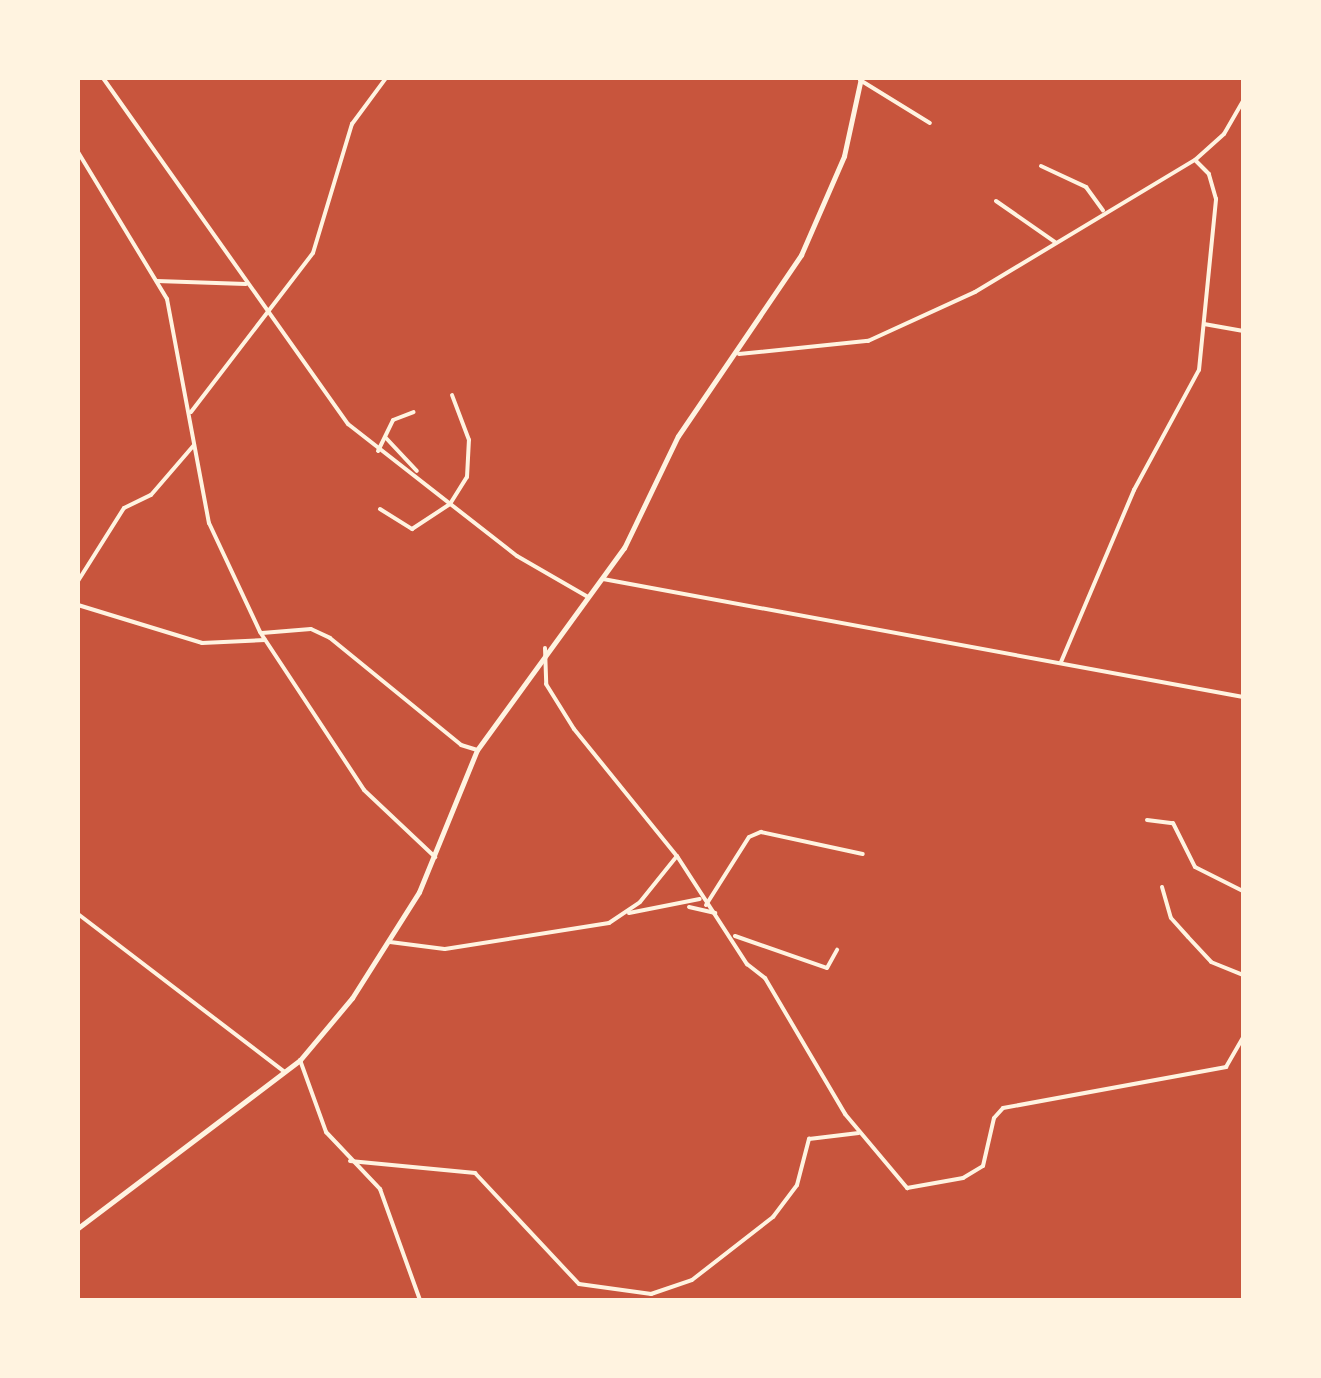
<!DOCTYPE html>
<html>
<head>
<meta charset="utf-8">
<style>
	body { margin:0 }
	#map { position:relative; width:1321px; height:1378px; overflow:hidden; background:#c8553d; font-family:Montserrat,sans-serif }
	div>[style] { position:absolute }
	.minor>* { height:4px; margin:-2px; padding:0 2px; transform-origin:2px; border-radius:2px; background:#fff3e0 }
	.tertiary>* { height:5px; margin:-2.5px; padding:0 2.5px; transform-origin:2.5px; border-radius:2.5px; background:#fff3e0 }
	span { translate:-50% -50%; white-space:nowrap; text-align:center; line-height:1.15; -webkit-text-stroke:6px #fff3e0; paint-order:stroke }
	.frame { position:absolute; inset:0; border:80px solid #fff3e0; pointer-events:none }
</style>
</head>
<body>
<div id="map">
	<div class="minor">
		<i style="left:103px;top:78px;width:424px;rotate:54.7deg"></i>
		<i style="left:348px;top:424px;width:214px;rotate:38deg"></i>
		<i style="left:517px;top:556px;width:82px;rotate:30deg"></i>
		<i style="left:860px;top:80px;width:82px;rotate:31.6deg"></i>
		<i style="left:78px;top:152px;width:172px;rotate:58.8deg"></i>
		<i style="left:167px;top:299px;width:228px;rotate:79.4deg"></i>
		<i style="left:209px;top:523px;width:120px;rotate:64.9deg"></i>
		<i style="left:260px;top:632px;width:189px;rotate:56.6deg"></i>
		<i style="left:364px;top:790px;width:98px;rotate:43.3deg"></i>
		<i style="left:1041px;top:166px;width:50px;rotate:25deg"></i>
		<i style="left:1086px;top:187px;width:29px;rotate:54deg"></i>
		<i style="left:996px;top:201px;width:72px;rotate:34.8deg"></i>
		<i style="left:157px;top:281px;width:89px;rotate:1.9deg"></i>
		<i style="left:1204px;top:324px;width:40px;rotate:10deg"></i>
		<i style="left:739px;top:354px;width:130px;rotate:-5.8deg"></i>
		<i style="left:868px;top:341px;width:118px;rotate:-24.6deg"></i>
		<i style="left:975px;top:292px;width:257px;rotate:-31deg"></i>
		<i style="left:1195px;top:160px;width:39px;rotate:-42deg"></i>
		<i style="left:1224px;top:134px;width:38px;rotate:-60deg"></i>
		<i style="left:191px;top:412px;width:200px;rotate:-52.5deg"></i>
		<i style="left:313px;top:253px;width:135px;rotate:-73.2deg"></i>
		<i style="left:352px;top:124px;width:57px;rotate:-53.5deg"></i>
		<i style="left:386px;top:438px;width:45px;rotate:46.8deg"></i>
		<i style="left:378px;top:451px;width:34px;rotate:-64deg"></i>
		<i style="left:393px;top:420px;width:22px;rotate:-21deg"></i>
		<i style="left:380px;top:509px;width:38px;rotate:32deg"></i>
		<i style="left:412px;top:529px;width:45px;rotate:-33.3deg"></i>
		<i style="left:450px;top:504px;width:32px;rotate:-58deg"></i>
		<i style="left:467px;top:477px;width:37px;rotate:-87deg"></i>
		<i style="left:469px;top:440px;width:48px;rotate:-110.7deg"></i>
		<i style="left:603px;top:579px;width:651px;rotate:10.45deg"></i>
		<i style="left:78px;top:581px;width:86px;rotate:-57.8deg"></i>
		<i style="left:124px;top:508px;width:30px;rotate:-26deg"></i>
		<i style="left:151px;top:495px;width:66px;rotate:-49.3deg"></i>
		<i style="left:78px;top:605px;width:130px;rotate:17deg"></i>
		<i style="left:202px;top:643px;width:63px;rotate:-2.7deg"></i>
		<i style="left:262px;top:633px;width:49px;rotate:-4.7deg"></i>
		<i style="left:311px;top:629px;width:21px;rotate:25deg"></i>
		<i style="left:330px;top:638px;width:169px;rotate:39.2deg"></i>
		<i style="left:461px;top:745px;width:17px;rotate:17deg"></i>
		<i style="left:545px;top:648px;width:36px;rotate:88deg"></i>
		<i style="left:546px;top:684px;width:53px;rotate:58.1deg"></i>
		<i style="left:574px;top:729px;width:164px;rotate:51deg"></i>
		<i style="left:677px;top:856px;width:129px;rotate:57.1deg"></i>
		<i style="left:747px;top:964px;width:23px;rotate:38deg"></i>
		<i style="left:765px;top:978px;width:158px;rotate:59.5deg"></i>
		<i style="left:845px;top:1114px;width:97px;rotate:50deg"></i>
		<i style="left:907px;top:1188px;width:57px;rotate:-10.1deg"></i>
		<i style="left:963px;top:1178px;width:23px;rotate:-31deg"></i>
		<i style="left:983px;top:1166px;width:49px;rotate:-77.1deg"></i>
		<i style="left:994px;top:1118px;width:13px;rotate:-48deg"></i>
		<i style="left:1003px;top:1108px;width:227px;rotate:-10.4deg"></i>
		<i style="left:1226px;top:1067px;width:34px;rotate:-60deg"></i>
		<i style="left:1061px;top:662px;width:187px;rotate:-67deg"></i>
		<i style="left:1134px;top:490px;width:136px;rotate:-61.6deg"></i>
		<i style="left:1199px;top:370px;width:172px;rotate:-84.3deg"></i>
		<i style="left:1216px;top:199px;width:26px;rotate:-106deg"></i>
		<i style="left:1209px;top:174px;width:18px;rotate:-135deg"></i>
		<i style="left:1147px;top:820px;width:26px;rotate:7deg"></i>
		<i style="left:1173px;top:823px;width:49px;rotate:63.4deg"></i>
		<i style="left:1195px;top:867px;width:54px;rotate:26.6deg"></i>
		<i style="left:1162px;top:887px;width:32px;rotate:74deg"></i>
		<i style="left:1171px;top:918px;width:25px;rotate:48deg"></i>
		<i style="left:1188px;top:937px;width:34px;rotate:47deg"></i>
		<i style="left:1211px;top:962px;width:35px;rotate:22deg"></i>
		<i style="left:706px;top:905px;width:80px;rotate:-57.7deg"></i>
		<i style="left:749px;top:837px;width:13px;rotate:-23deg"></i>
		<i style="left:761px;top:832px;width:104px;rotate:12.2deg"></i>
		<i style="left:689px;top:907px;width:27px;rotate:13deg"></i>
		<i style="left:629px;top:913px;width:72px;rotate:-11.2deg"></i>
		<i style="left:78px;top:914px;width:260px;rotate:37.4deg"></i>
		<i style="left:735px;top:936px;width:97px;rotate:19.2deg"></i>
		<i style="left:827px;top:968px;width:21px;rotate:-61deg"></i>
		<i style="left:390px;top:942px;width:55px;rotate:7.3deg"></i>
		<i style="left:445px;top:949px;width:166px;rotate:-9deg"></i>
		<i style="left:609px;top:923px;width:37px;rotate:-34deg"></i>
		<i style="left:640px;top:902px;width:59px;rotate:-51.2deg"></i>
		<i style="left:300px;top:1060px;width:77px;rotate:70.1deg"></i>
		<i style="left:326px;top:1132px;width:79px;rotate:46.5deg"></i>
		<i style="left:380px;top:1189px;width:118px;rotate:70.2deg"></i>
		<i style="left:350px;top:1161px;width:126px;rotate:5.5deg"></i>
		<i style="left:475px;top:1173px;width:152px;rotate:46.9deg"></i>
		<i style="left:579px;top:1284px;width:73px;rotate:7.9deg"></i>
		<i style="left:651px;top:1294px;width:43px;rotate:-18.9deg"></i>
		<i style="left:692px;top:1280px;width:103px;rotate:-37.9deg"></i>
		<i style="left:773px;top:1217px;width:40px;rotate:-53deg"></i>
		<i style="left:797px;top:1185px;width:48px;rotate:-75.4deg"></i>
		<i style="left:809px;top:1139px;width:50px;rotate:-6.8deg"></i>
	</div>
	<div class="tertiary">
		<i style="left:78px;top:1228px;width:278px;rotate:-37.1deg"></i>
		<i style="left:300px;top:1060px;width:81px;rotate:-50deg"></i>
		<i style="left:352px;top:998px;width:125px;rotate:-57.7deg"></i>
		<i style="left:419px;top:892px;width:153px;rotate:-67.8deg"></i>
		<i style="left:477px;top:750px;width:250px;rotate:-54deg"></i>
		<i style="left:624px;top:548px;width:124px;rotate:-64.3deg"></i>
		<i style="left:678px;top:436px;width:219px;rotate:-55.8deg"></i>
		<i style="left:801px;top:255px;width:108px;rotate:-66.5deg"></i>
		<i style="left:844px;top:156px;width:80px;rotate:-77.7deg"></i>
	</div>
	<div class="frame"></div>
</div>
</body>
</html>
